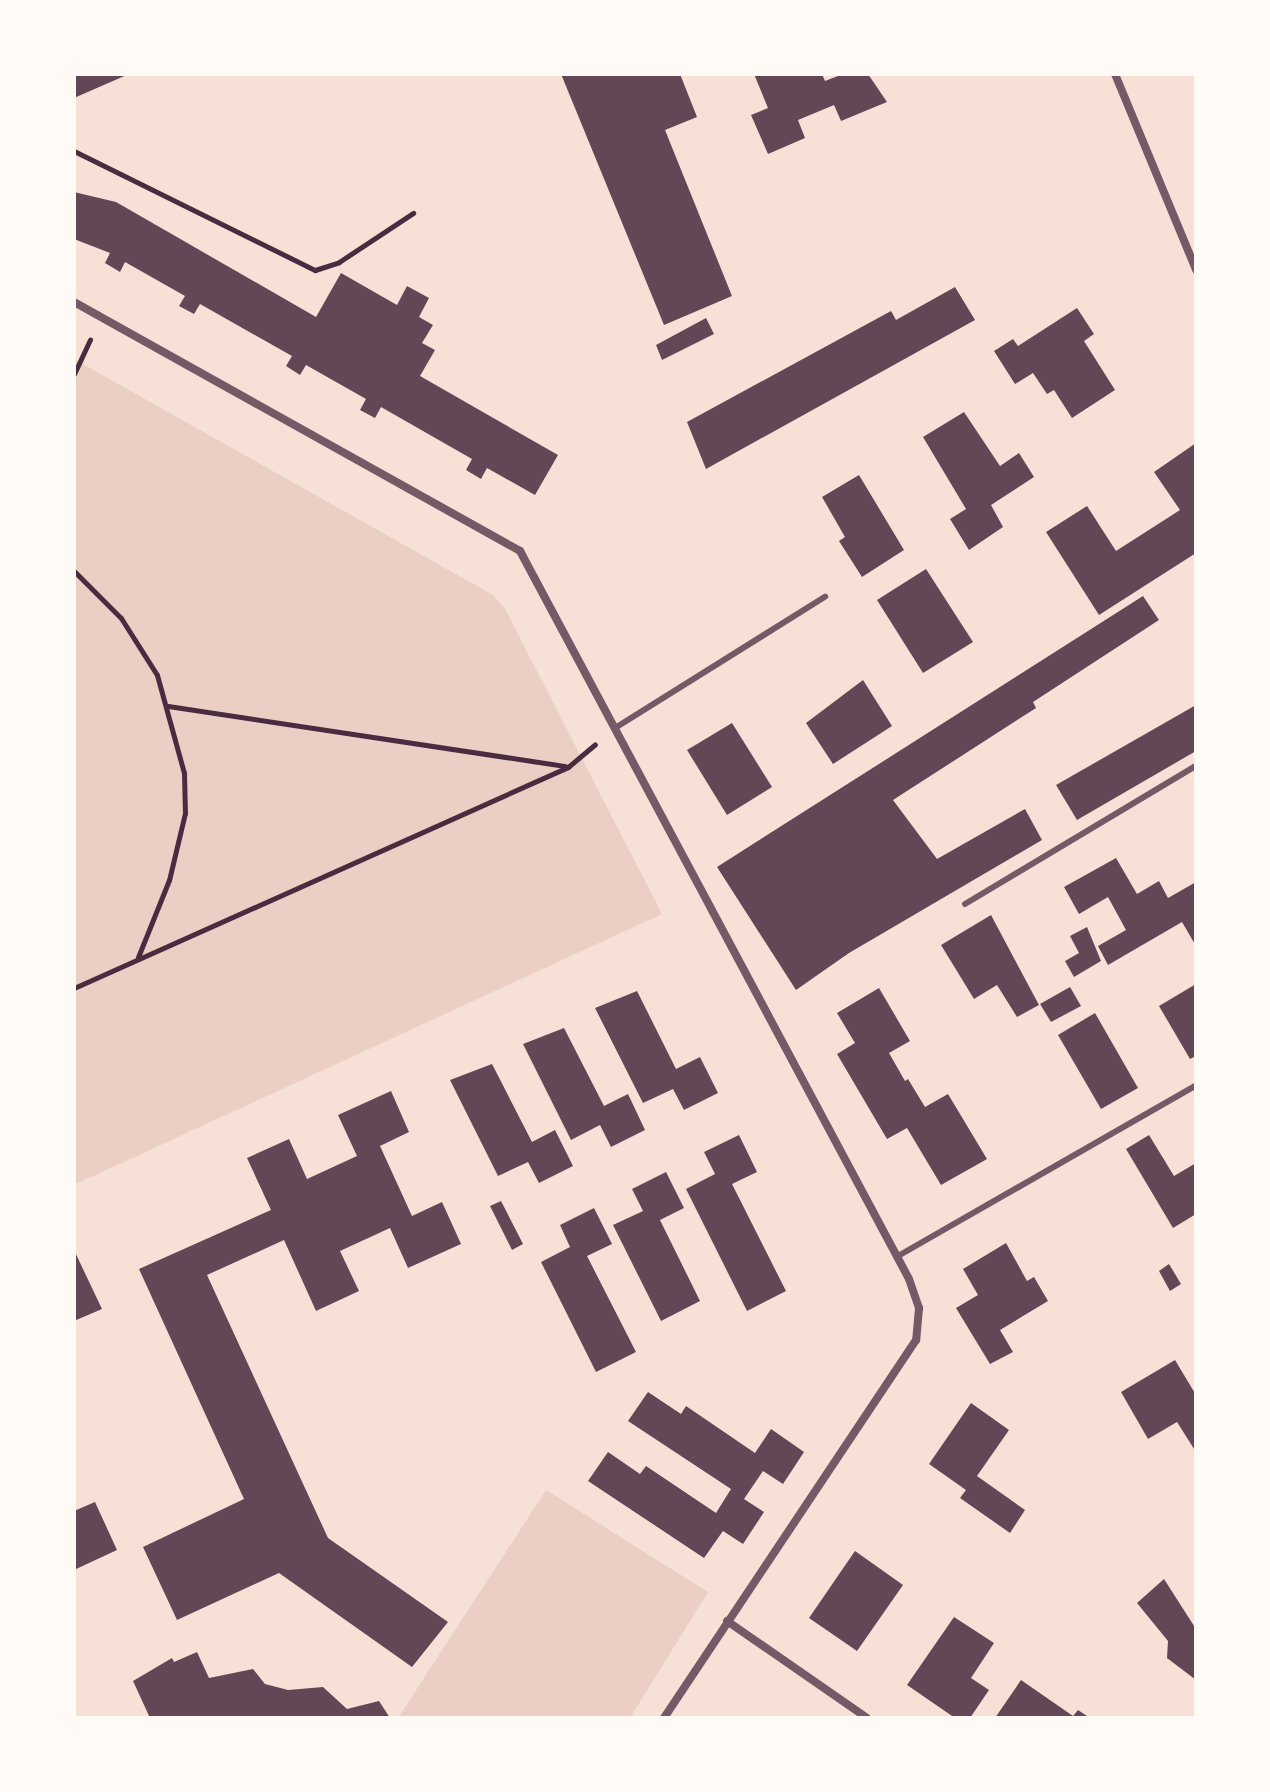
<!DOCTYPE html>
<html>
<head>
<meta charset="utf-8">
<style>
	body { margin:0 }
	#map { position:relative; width:1270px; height:1792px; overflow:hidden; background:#f7e1d7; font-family:"PT Sans",sans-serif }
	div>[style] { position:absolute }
	.green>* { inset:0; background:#ebcfc5 }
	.building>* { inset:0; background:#644757 }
	.path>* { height:5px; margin:-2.5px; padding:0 2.5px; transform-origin:2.5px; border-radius:2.5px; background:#4a2c40 }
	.service>* { height:6px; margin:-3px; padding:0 3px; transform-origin:3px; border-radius:3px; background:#755966 }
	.minor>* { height:8px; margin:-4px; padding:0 4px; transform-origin:4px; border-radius:4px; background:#755966 }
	span { translate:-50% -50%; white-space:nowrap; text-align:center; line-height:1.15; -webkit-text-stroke:8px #fffaf5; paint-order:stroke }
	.frame { position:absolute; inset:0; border:76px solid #fffaf5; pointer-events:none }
</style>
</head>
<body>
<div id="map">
	<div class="green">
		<i style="clip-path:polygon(74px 359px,493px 595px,505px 609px,662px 914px,74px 1185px)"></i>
		<i style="clip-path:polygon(546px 1490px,708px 1592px,630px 1718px,398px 1718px)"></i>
	</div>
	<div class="building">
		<i style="clip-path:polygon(74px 74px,129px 74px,74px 98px)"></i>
		<i style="clip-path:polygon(561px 74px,680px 74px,697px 117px,665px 130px,732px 296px,664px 325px)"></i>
		<i style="clip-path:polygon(754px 74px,822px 74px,825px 81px,843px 74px,868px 74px,887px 102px,841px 121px,834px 105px,798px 120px,805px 138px,768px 154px,751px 115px,768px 108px)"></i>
		<i style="clip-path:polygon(74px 192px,116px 202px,316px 317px,341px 273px,397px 305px,407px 286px,429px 298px,419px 317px,433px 325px,422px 343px,435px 350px,420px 376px,558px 455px,535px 495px,487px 468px,481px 479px,466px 470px,472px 459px,381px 407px,375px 418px,360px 410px,366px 399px,306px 365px,300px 375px,286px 366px,292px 356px,200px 304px,194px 314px,179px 306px,185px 296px,125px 262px,120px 272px,105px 263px,110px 253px,74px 239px)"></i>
		<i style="clip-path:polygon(955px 287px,975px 320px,706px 469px,687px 422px,891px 311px,896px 320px)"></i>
		<i style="clip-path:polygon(1077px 308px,1094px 334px,1084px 341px,1115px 390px,1072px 418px,1054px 390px,1047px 394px,1033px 373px,1015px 384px,994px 351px,1013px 339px,1018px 346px)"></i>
		<i style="clip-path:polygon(706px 318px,714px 334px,662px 360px,656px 345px)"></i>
		<i style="clip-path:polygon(964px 412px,1000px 466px,1019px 453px,1034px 477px,991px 505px,1003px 527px,969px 550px,950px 519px,966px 509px,923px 437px)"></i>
		<i style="clip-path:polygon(1196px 443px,1196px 553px,1099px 615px,1046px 532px,1087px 506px,1116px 551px,1180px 510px,1154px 472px)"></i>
		<i style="clip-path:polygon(859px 475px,904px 550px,862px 577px,839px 541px,845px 537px,822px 497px)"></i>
		<i style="clip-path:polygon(926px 569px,973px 642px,923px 673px,877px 600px)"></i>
		<i style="clip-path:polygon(1143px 596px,1159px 620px,1033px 702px,1036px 708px,893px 800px,937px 859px,1025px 809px,1042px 840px,849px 953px,796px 990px,717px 867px)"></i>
		<i style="clip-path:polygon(863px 680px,892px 726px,833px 764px,806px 723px)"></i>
		<i style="clip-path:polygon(1196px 705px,1196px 751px,1077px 820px,1056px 785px)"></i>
		<i style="clip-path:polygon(732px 723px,772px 787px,727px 815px,687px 750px)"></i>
		<i style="clip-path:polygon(1116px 858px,1137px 894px,1159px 881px,1168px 898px,1196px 882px,1196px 946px,1182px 922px,1108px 965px,1098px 946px,1126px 930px,1108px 897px,1079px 914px,1064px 887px)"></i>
		<i style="clip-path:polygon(991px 915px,1039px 1005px,1017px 1017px,997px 985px,974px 999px,941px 945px)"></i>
		<i style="clip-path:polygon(1087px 927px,1101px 961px,1074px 977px,1065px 961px,1079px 953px,1070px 936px)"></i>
		<i style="clip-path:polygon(1196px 984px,1196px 1056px,1190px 1059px,1159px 1006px)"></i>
		<i style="clip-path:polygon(1070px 987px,1081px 1006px,1051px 1022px,1040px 1004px)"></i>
		<i style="clip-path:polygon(879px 988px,910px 1041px,889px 1053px,905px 1081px,908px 1079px,925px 1107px,948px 1094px,987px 1159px,941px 1185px,907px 1128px,887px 1139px,837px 1054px,855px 1043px,837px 1013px)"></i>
		<i style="clip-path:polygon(637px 991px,676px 1069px,700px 1057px,718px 1093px,684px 1110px,673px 1089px,643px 1103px,595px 1008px)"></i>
		<i style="clip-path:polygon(1095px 1013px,1138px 1088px,1101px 1109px,1058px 1035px)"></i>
		<i style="clip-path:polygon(564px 1028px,604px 1106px,628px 1094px,645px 1130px,611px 1147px,600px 1125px,571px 1140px,523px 1044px)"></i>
		<i style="clip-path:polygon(492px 1064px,532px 1142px,555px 1130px,573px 1166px,539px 1183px,528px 1162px,498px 1176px,450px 1080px)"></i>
		<i style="clip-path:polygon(391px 1091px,409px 1132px,380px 1146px,412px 1216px,442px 1202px,461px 1244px,408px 1268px,390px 1228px,340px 1251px,359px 1291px,316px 1311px,284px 1240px,207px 1275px,328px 1538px,448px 1622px,412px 1667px,279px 1573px,177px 1620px,143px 1547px,244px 1499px,139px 1269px,271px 1210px,247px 1158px,289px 1139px,307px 1179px,357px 1156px,338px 1115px)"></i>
		<i style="clip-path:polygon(739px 1135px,757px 1172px,732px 1184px,786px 1291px,747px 1311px,686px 1189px,715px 1174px,704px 1152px)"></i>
		<i style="clip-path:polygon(1149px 1135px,1174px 1176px,1196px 1163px,1196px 1214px,1173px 1228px,1126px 1149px)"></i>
		<i style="clip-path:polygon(666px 1172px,684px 1208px,660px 1220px,700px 1301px,661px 1321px,613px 1225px,643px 1211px,632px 1189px)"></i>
		<i style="clip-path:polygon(501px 1201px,523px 1244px,512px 1250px,490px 1206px)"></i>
		<i style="clip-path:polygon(594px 1208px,612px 1244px,587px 1256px,636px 1352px,596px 1372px,541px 1262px,570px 1247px,560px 1225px)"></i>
		<i style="clip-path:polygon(1006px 1243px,1027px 1281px,1034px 1277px,1048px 1301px,1000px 1330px,1013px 1352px,990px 1364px,956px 1308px,978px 1295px,963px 1269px)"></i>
		<i style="clip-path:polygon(74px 1250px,102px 1309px,74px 1321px)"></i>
		<i style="clip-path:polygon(1169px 1264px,1181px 1284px,1170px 1291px,1159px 1271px)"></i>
		<i style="clip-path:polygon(1175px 1360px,1196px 1395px,1196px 1452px,1177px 1422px,1148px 1439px,1121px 1392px)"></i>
		<i style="clip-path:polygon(648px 1392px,681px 1414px,686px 1406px,755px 1453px,771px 1429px,804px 1452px,783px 1484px,763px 1471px,744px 1499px,764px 1512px,743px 1544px,723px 1531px,704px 1558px,588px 1481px,608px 1452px,640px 1474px,646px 1466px,716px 1513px,731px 1489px,628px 1421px)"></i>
		<i style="clip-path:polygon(971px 1403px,1009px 1430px,977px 1476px,1025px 1510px,1010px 1533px,960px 1498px,966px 1490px,929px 1464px)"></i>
		<i style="clip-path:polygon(95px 1502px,117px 1550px,74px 1570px,74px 1511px)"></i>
		<i style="clip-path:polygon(855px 1551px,903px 1585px,857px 1651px,809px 1618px)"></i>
		<i style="clip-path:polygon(1164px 1579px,1196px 1629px,1196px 1680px,1167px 1658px,1168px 1641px,1137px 1603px)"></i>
		<i style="clip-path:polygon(954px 1617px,994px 1643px,971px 1678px,989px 1690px,970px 1718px,955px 1718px,907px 1685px)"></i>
		<i style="clip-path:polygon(197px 1652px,209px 1678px,253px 1669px,265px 1684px,288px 1690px,323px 1687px,347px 1709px,379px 1701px,390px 1718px,150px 1718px,133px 1681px,172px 1658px,174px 1662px)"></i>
		<i style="clip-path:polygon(1021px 1680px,1073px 1716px,1078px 1710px,1090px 1718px,995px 1718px)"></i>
	</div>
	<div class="path">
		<i style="left:74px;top:151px;width:269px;rotate:26.3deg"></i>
		<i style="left:315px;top:270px;width:25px;rotate:-18deg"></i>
		<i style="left:339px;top:262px;width:89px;rotate:-33.5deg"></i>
		<i style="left:74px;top:374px;width:38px;rotate:-65deg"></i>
		<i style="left:74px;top:571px;width:66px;rotate:45deg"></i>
		<i style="left:121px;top:618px;width:67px;rotate:57.7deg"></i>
		<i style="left:157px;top:675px;width:102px;rotate:74.6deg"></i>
		<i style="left:184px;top:773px;width:40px;rotate:88.6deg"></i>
		<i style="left:185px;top:813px;width:69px;rotate:103.4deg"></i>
		<i style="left:169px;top:880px;width:83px;rotate:111.9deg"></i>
		<i style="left:168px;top:706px;width:402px;rotate:8.6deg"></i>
		<i style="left:74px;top:988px;width:541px;rotate:-24.1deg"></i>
		<i style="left:568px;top:767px;width:35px;rotate:-40deg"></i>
	</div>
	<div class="service">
		<i style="left:615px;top:728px;width:248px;rotate:-32deg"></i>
		<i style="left:965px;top:904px;width:269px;rotate:-30.9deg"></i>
		<i style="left:898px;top:1256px;width:344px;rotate:-29.8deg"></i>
	</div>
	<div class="minor">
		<i style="left:1115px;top:74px;width:212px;rotate:67.5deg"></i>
		<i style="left:74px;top:302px;width:511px;rotate:29.17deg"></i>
		<i style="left:520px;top:551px;width:825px;rotate:61.88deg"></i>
		<i style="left:909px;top:1279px;width:31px;rotate:71deg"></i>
		<i style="left:919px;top:1308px;width:32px;rotate:95deg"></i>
		<i style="left:916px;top:1340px;width:454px;rotate:123.7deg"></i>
		<i style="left:727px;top:1621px;width:170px;rotate:34.7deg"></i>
	</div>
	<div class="frame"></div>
</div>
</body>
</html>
